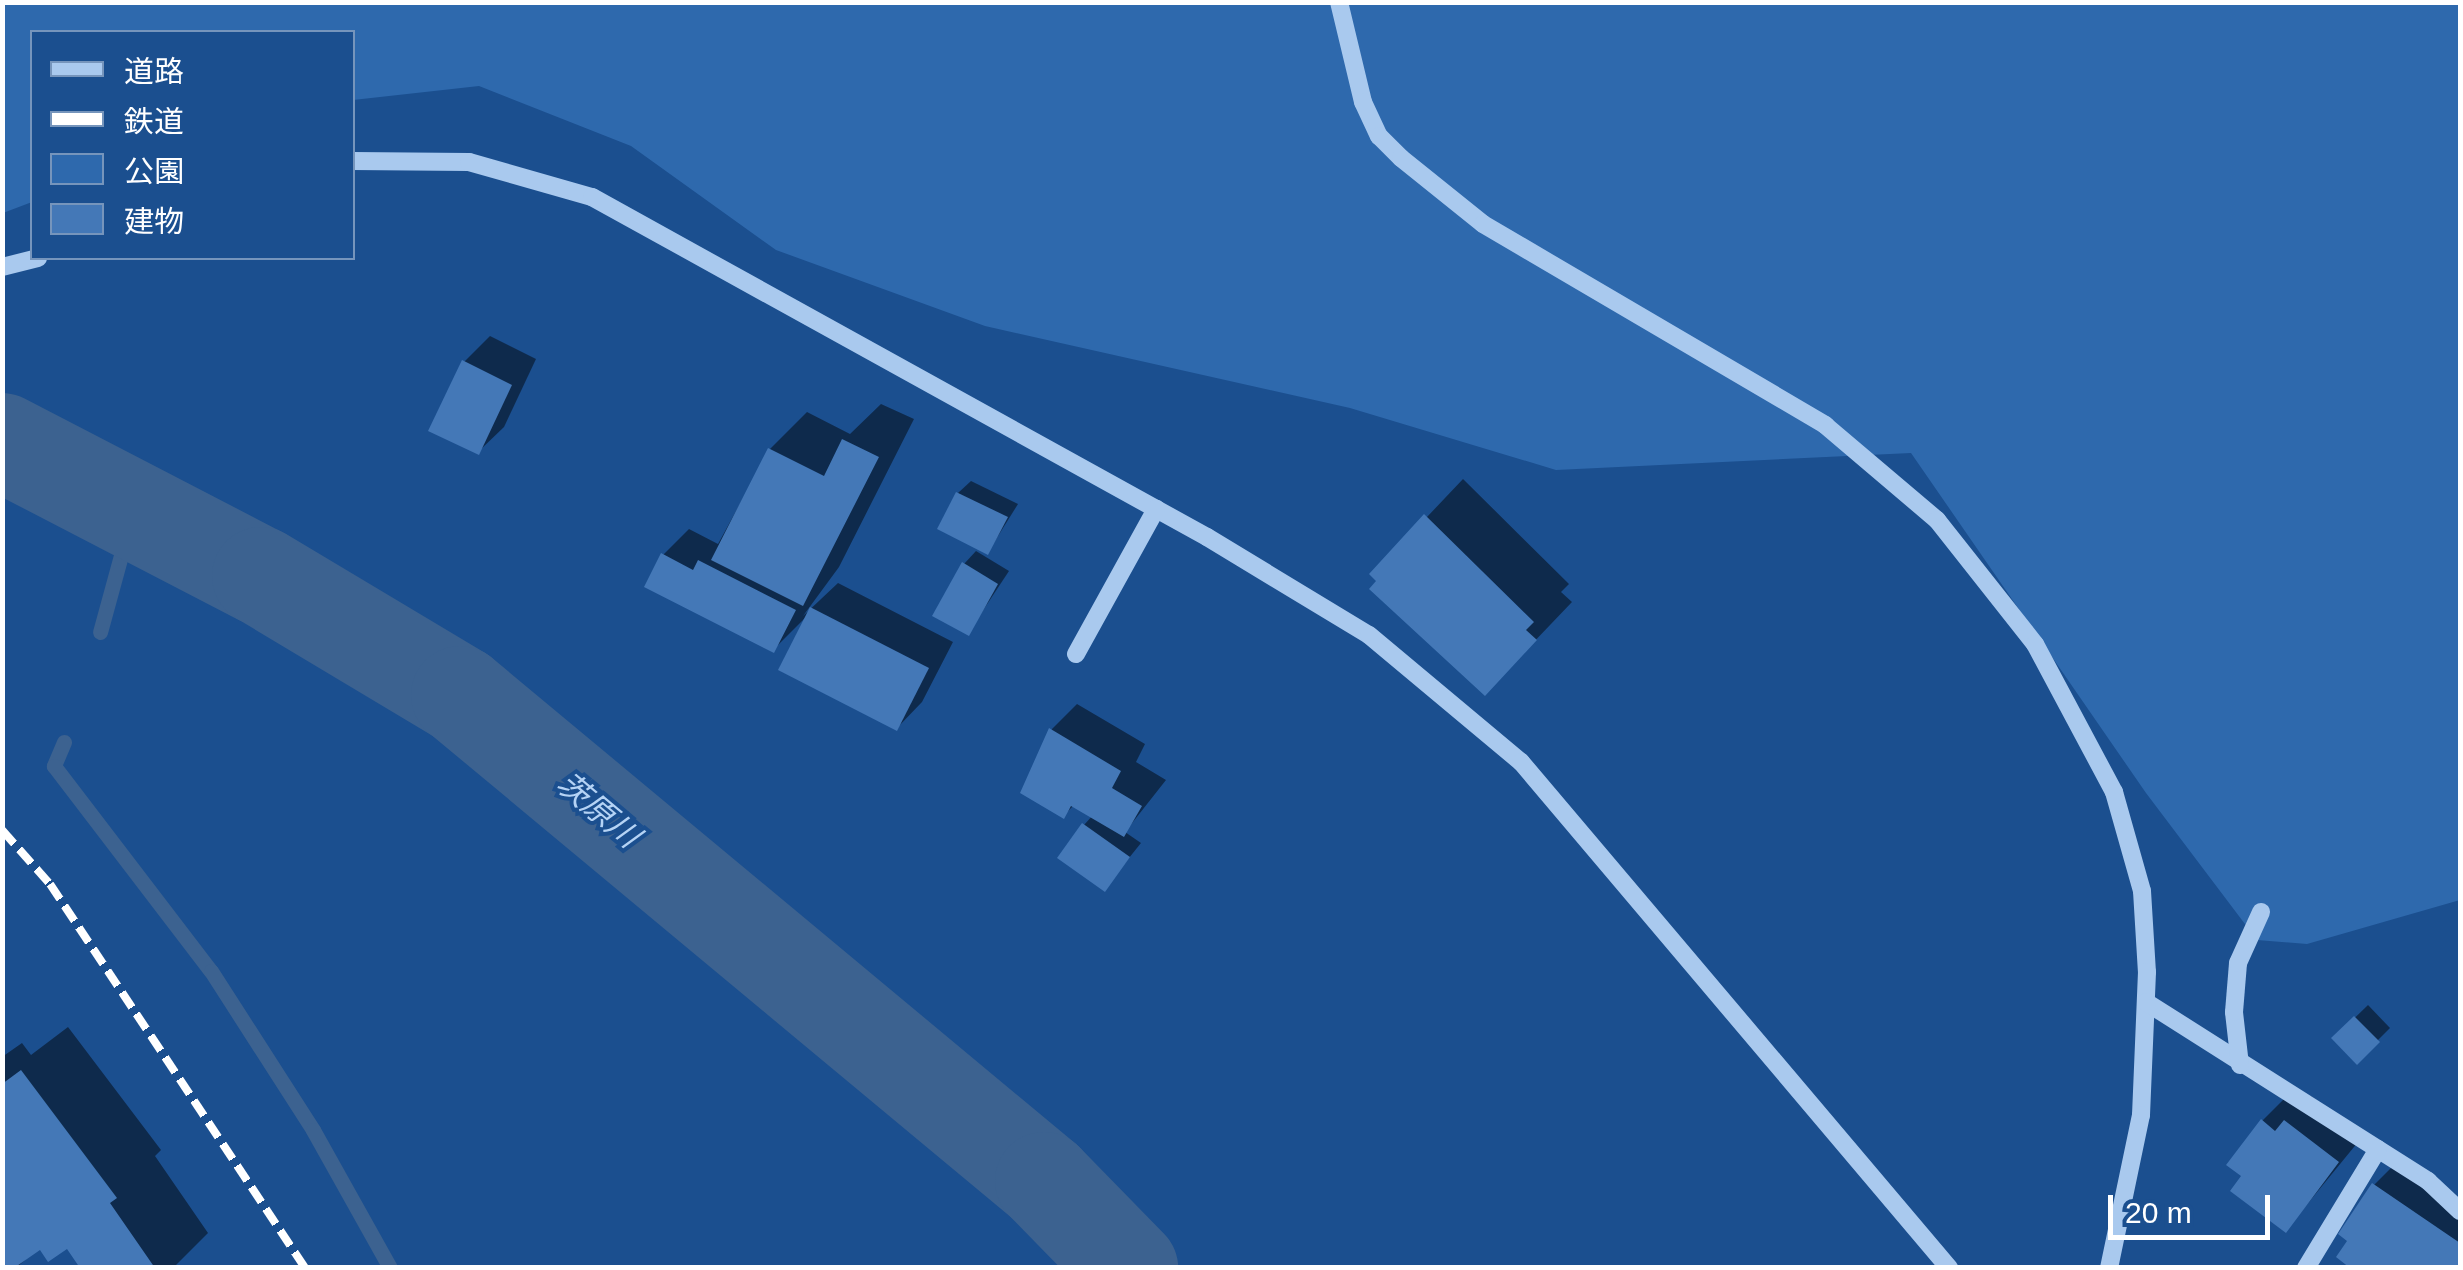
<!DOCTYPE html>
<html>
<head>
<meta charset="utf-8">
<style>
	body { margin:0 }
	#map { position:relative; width:2463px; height:1270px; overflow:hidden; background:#1b4f8f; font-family:Arial,"Noto Sans JP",sans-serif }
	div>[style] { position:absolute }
	.green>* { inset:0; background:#2e69ad }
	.shadow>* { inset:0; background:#0007 }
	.stream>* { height:15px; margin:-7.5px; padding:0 7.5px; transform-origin:7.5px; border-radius:7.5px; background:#3c6290 }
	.river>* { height:98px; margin:-49px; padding:0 49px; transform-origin:49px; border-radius:49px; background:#3c6290 }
	.building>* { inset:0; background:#4478b7 }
	.minor>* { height:18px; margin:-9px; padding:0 9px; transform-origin:9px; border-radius:9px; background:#a9c9ee }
	.rail>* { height:8px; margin-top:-4px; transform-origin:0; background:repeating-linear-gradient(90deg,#fff 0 18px,transparent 0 26px) }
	span { translate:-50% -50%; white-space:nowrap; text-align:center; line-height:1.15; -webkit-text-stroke:8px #1b4f8f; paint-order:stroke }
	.water-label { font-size:32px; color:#b5d3f5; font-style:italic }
	.frame { position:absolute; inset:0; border:5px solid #fff; pointer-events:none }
	.legend { position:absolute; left:30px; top:30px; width:325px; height:230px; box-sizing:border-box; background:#1b4f8f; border:2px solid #7695bc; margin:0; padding:12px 18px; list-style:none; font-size:30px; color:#fff }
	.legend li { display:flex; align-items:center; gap:20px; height:50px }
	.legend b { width:50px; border:2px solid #7695bc }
	.scale { position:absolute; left:2108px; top:1195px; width:162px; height:45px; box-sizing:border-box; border:5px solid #fff; border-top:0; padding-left:12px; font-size:30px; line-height:35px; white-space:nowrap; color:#fff; -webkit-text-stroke:8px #1b4f8f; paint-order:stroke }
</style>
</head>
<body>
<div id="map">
	<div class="green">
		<i style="clip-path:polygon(2px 3px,2460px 3px,2460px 900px,2307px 944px,2257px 940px,2146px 793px,1911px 453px,1556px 470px,1350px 408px,985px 326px,776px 250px,631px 146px,479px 86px,353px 100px,352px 32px,32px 32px,32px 202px,3px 213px)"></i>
	</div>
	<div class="shadow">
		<i style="clip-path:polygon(490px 336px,536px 359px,504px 427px,478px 452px,464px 362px)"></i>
		<i style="clip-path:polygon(881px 404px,914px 419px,839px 567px,803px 616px,838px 583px,953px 642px,922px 702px,897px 728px,807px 616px,773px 650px,663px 555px,689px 529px,718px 544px,770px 449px,807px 412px,850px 434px)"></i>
		<i style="clip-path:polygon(1463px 479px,1569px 584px,1561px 592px,1572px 602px,1485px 693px,1373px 574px)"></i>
		<i style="clip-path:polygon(971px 481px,1018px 504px,988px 552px,958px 493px)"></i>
		<i style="clip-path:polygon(976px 551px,1009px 571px,968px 633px,964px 564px)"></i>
		<i style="clip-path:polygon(1077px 704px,1145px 744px,1136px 762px,1166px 780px,1125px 832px,1141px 843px,1104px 889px,1084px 825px,1093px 815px,1074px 805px,1063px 816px,1024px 792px,1052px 729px)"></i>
		<i style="clip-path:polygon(2368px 1005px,2390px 1028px,2357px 1061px,2334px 1038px)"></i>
		<i style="clip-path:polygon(68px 1027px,161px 1150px,155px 1156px,208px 1233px,173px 1268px,83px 1268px,68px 1246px,41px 1246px,16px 1268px,2px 1268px,2px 1057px,22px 1043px,31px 1055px)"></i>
		<i style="clip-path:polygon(2288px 1095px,2301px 1106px,2311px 1096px,2363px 1136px,2286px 1230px,2245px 1176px,2262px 1121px)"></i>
		<i style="clip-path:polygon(2400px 1159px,2460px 1204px,2460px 1268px,2355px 1268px,2374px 1185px)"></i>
	</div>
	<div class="stream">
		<i style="left:43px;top:460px;width:119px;rotate:47.7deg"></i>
		<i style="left:123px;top:548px;width:87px;rotate:105.3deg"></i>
		<i style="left:64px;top:742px;width:26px;rotate:113deg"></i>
		<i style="left:54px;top:766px;width:258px;rotate:52.6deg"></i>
		<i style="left:211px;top:971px;width:189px;rotate:57.3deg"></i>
		<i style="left:313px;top:1130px;width:158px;rotate:60.8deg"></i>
	</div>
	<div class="river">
		<i style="left:2px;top:442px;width:292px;rotate:27.4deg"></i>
		<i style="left:261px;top:576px;width:232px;rotate:30.9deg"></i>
		<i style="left:460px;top:695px;width:760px;rotate:39.77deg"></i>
		<i style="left:1044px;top:1181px;width:122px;rotate:45.7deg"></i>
	</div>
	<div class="building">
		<i style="clip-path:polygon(462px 360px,512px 385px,479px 455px,428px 431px)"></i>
		<i style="clip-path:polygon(842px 439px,879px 457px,803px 606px,711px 560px,768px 448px,824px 476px)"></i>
		<i style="clip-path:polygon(956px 492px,1008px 517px,988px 555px,937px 529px)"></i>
		<i style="clip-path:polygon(1424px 514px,1534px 622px,1526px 630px,1537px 640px,1485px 696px,1369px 589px,1376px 581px,1369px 574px)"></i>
		<i style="clip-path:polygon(661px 553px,693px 570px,698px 560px,796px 610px,774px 653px,644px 587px)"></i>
		<i style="clip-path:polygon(962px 562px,998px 584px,969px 636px,932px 616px)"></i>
		<i style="clip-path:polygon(810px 607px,929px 668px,897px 731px,778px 670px)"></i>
		<i style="clip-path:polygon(1049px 728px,1121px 771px,1112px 788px,1142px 806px,1124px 837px,1071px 806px,1064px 819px,1020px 793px)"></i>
		<i style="clip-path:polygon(1082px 823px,1130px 857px,1105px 892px,1057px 858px)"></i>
		<i style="clip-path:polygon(2354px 1016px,2380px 1042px,2357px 1065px,2331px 1038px)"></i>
		<i style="clip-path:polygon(21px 1070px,117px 1198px,110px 1203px,155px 1268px,80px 1268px,67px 1249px,48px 1262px,40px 1250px,14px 1268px,2px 1268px,2px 1084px)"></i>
		<i style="clip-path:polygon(2261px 1119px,2275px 1131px,2284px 1120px,2339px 1162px,2286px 1233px,2230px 1191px,2241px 1176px,2226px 1165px)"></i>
		<i style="clip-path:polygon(2372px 1183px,2460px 1243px,2460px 1268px,2350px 1268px,2336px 1257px,2347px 1241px,2338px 1234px)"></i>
	</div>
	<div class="minor">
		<i style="left:1339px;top:2px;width:103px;rotate:76.5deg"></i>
		<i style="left:1363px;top:102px;width:38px;rotate:65deg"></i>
		<i style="left:1379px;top:136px;width:31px;rotate:45deg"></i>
		<i style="left:1401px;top:158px;width:105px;rotate:38.8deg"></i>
		<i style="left:1483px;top:224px;width:397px;rotate:30.4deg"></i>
		<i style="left:1825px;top:425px;width:147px;rotate:40.3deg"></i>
		<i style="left:1937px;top:520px;width:158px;rotate:51.7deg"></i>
		<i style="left:2035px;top:644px;width:168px;rotate:61.9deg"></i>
		<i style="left:2114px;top:792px;width:103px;rotate:74.2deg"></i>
		<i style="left:2142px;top:891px;width:81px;rotate:86.5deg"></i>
		<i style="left:2147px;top:972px;width:143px;rotate:92.4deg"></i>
		<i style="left:2141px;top:1115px;width:156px;rotate:101.8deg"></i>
		<i style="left:352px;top:161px;width:117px;rotate:0.5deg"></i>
		<i style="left:469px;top:162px;width:128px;rotate:15.9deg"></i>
		<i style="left:592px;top:197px;width:703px;rotate:28.94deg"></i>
		<i style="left:1207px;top:537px;width:189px;rotate:31.2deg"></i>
		<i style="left:1369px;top:635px;width:198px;rotate:39.9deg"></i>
		<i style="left:1521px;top:762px;width:663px;rotate:49.77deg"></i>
		<i style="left:2px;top:267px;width:37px;rotate:-14deg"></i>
		<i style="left:1076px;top:654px;width:166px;rotate:-61.1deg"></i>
		<i style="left:2146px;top:1002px;width:334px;rotate:32.4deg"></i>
		<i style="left:2428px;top:1181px;width:44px;rotate:43.2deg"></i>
		<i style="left:2240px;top:1065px;width:53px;rotate:-96.5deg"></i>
		<i style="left:2234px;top:1012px;width:49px;rotate:-85.3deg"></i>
		<i style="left:2238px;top:963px;width:56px;rotate:-65.7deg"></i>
		<i style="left:2306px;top:1268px;width:139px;rotate:-58.8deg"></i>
	</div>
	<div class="rail">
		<i style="left:2px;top:830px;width:72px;rotate:48.4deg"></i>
		<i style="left:50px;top:884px;width:461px;rotate:56.4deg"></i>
	</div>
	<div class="water-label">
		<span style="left:598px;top:810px;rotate:40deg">茨原川</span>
	</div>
	<div class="frame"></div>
	<ul class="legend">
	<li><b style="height:12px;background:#a9c9ee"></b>道路</li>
	<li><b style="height:12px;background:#fff"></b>鉄道</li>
	<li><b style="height:28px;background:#2e69ad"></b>公園</li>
	<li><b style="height:28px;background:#4478b7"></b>建物</li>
	</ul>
	<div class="scale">20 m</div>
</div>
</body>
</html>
